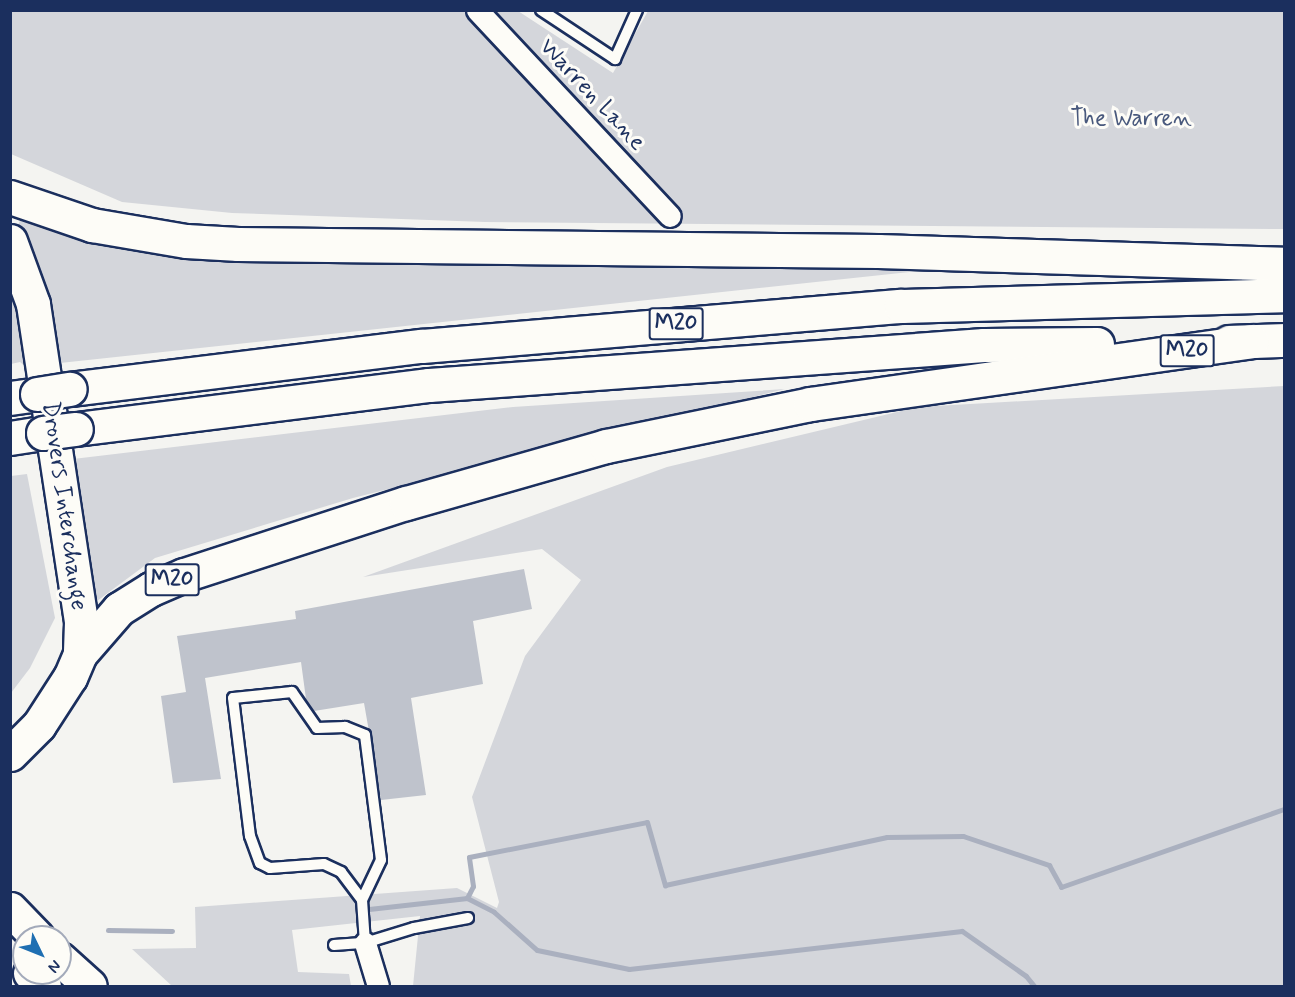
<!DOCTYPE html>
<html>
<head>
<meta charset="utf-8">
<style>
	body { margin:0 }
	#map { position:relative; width:1295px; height:997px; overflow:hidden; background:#f4f4f1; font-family:Mynerve,sans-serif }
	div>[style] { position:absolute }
	.green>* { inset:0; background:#d4d6db }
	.stream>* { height:5px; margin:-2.5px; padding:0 2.5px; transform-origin:2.5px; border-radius:2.5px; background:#aab0bf }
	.building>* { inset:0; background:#bfc3cc }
	.roads { filter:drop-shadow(2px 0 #1b2f5e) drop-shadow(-2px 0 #1b2f5e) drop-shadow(0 2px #1b2f5e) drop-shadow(0 -2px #1b2f5e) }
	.lane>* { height:10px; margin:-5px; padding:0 5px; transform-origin:5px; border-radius:5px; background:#fdfcf7 }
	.street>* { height:21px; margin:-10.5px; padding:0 10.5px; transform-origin:10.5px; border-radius:10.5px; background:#fdfcf7 }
	.primary>* { height:33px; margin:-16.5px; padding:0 16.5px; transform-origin:16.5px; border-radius:16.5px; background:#fdfcf7 }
	.highway>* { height:33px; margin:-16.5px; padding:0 16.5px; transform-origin:16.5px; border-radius:16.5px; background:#fdfcf7 }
	.bridges { filter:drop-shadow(2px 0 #1b2f5e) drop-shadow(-2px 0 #1b2f5e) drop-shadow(0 2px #1b2f5e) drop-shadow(0 -2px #1b2f5e) }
	.highway-bridge>* { height:33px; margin:-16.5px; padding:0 16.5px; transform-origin:16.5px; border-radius:16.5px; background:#fdfcf7 }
	span { translate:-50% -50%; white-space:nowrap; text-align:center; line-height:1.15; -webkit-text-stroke:6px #fdfcf7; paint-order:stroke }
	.shield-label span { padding:2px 4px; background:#fdfcf7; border:2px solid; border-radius:4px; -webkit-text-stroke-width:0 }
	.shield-label { font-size:22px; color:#1b2f5e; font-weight:700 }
	.street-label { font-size:24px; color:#1b2f5e }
	.park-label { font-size:24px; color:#49597d }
	.frame { position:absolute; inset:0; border:12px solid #1b2f5e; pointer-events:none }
	.north { position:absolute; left:12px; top:925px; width:60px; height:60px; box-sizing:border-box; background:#fdfcf7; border:2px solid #a3aaba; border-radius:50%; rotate:133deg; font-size:16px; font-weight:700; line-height:24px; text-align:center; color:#1b2f5e }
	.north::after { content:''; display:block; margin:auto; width:21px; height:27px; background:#1f6fb2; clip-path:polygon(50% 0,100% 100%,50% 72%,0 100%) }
</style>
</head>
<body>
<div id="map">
	<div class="green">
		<i style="clip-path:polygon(10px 11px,518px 11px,613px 73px,648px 11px,1284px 11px,1284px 229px,485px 222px,232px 213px,122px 202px,11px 154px)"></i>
		<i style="clip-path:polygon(23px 213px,63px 229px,919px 271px,60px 363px,36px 259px,18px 225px)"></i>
		<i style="clip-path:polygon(10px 270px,15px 285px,27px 368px,20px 362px,11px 364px)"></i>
		<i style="clip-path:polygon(1284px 386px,1284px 986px,413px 986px,420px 916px,292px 930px,298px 972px,349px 974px,351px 986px,172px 986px,132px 949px,196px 948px,195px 907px,457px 888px,497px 908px,499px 902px,472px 797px,525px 656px,581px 580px,542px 549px,363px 577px,667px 467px,918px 407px)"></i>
		<i style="clip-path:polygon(785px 389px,353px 498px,155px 558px,93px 604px,73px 459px,513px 407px)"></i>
		<i style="clip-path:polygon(27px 474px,55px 618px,30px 668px,11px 693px,11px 476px)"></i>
	</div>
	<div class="stream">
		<i style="left:467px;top:898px;width:13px;rotate:-63deg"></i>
		<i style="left:473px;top:886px;width:29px;rotate:-98deg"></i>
		<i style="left:469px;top:857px;width:181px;rotate:-11.1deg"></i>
		<i style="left:647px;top:822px;width:66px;rotate:74.1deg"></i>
		<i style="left:665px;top:885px;width:227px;rotate:-12.2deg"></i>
		<i style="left:887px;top:837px;width:76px;rotate:-0.8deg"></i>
		<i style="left:963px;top:836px;width:91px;rotate:18.6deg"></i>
		<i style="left:1049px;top:865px;width:25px;rotate:61deg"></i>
		<i style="left:1061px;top:887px;width:236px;rotate:-19.3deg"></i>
		<i style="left:369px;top:909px;width:99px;rotate:-6.4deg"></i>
		<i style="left:467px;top:898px;width:30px;rotate:27deg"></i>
		<i style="left:494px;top:912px;width:57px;rotate:41.5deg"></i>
		<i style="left:537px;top:950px;width:94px;rotate:11.7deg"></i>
		<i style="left:629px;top:969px;width:335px;rotate:-6.5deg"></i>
		<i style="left:962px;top:931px;width:78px;rotate:35.1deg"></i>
		<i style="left:1026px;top:976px;width:13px;rotate:51deg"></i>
		<i style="left:108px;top:930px;width:64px;rotate:0.9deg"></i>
	</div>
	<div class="building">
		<i style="clip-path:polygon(524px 569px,532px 609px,473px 621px,483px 684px,411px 698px,426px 795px,381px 800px,364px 703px,314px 711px,306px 699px,301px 662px,205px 678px,221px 779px,173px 783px,161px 696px,186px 692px,177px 636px,296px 619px,295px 611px)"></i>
	</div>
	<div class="roads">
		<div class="lane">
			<i style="left:541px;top:10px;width:89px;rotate:33.5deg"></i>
			<i style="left:615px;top:59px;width:54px;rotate:-65.8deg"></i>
			<i style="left:362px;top:900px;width:44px;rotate:-64.6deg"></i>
			<i style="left:381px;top:860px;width:126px;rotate:-97.3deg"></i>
			<i style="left:365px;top:735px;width:22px;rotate:-158deg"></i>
			<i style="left:345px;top:727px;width:28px;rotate:178deg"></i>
			<i style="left:317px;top:728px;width:44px;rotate:-124.8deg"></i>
			<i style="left:292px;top:692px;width:59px;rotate:174.2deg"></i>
			<i style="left:233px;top:698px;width:139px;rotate:83deg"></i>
			<i style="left:250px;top:836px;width:29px;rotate:70deg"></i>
			<i style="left:260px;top:863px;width:11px;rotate:27deg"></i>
			<i style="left:270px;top:868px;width:54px;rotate:-4.2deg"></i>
			<i style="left:324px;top:864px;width:19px;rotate:25deg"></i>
			<i style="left:341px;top:872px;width:35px;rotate:53deg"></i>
			<i style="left:362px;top:900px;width:43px;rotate:86deg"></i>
			<i style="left:334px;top:945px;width:31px;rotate:-4deg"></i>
			<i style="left:365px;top:943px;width:51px;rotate:-17deg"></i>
			<i style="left:414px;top:928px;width:55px;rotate:-10.5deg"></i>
		</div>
		<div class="street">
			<i style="left:477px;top:10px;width:282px;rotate:46.9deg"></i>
			<i style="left:365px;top:943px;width:45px;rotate:73.2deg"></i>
		</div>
		<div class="primary">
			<i style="left:10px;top:909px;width:39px;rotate:46deg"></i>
			<i style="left:60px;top:959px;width:40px;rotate:42deg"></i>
			<i style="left:30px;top:973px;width:19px;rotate:43deg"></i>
		</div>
		<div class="highway">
			<i style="left:10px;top:197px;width:87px;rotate:18.9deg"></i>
			<i style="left:92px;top:225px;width:95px;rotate:9.7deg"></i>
			<i style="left:186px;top:241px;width:52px;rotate:3.3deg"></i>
			<i style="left:238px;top:244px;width:640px;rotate:0.63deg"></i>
			<i style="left:878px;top:251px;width:406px;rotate:1.8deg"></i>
			<i style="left:10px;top:241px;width:67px;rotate:69.9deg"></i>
			<i style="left:33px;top:304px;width:322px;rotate:81.4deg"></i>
			<i style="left:81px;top:622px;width:32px;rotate:92deg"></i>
			<i style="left:80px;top:654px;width:25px;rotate:113deg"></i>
			<i style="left:70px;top:677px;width:57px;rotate:122.9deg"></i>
			<i style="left:39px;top:725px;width:41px;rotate:135deg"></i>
			<i style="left:1229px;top:342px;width:55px;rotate:-2.1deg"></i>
			<i style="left:70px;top:389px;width:355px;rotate:-7deg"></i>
			<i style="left:422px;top:346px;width:481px;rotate:-4.8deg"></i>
			<i style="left:901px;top:306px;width:383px;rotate:-1.6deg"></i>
			<i style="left:10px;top:398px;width:27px;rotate:-8deg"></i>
			<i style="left:76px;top:429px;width:356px;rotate:-7.1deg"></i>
			<i style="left:429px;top:385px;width:556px;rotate:-4.12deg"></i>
			<i style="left:984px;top:345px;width:113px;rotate:-0.5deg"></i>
			<i style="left:10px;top:438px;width:33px;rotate:-9deg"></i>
			<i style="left:80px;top:654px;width:60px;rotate:-49.1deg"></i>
			<i style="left:119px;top:609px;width:38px;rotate:-32deg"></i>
			<i style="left:151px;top:589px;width:36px;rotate:-23deg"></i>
			<i style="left:184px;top:575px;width:233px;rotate:-18deg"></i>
			<i style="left:406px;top:503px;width:208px;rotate:-15.9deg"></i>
			<i style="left:606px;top:446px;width:208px;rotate:-11.6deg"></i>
			<i style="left:810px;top:404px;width:446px;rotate:-8.1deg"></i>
		</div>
	</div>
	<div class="bridges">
		<div class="highway-bridge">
			<i style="left:37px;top:394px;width:33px;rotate:-9deg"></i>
			<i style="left:43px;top:433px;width:33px;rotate:-7deg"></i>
		</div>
	</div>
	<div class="shield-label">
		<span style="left:676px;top:324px">M20</span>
		<span style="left:1187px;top:351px">M20</span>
		<span style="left:172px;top:580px">M20</span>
	</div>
	<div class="street-label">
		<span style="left:592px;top:95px;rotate:47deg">Warren Lane</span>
		<span style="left:64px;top:506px;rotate:82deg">Drovers Interchange</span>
	</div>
	<div class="park-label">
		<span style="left:1131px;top:119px">The Warren</span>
	</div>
	<div class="frame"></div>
	<div class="north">N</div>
</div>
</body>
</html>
